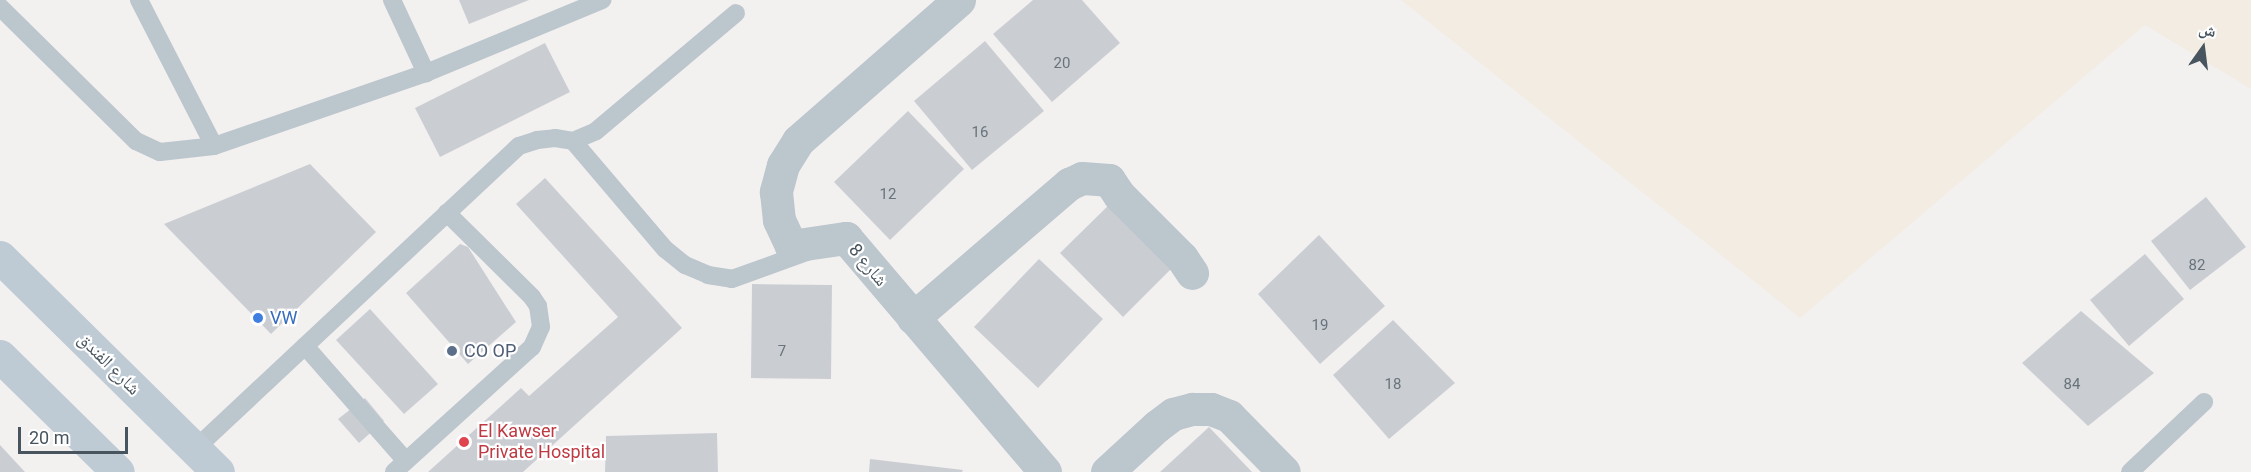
<!DOCTYPE html>
<html>
<head>
<meta charset="utf-8">
<style>
	body { margin:0 }
	#map { position:relative; width:2251px; height:472px; overflow:hidden; background:#f3f0f0; font-family:Roboto,"Noto Naskh Arabic",sans-serif }
	div>[style] { position:absolute }
	.sand>* { inset:0; background:#f3ece2 }
	.building>* { inset:0; background:#caced3 }
	.lane>* { height:18px; margin:-9px; padding:0 9px; transform-origin:9px; border-radius:9px; background:#bcc6cd }
	.street>* { height:33px; margin:-16.5px; padding:0 16.5px; transform-origin:16.5px; border-radius:16.5px; background:#bcc6cd }
	.secondary>* { height:33px; margin:-16.5px; padding:0 16.5px; transform-origin:16.5px; border-radius:16.5px; background:#becad4 }
	.dots>* { width:16px; height:16px; translate:-50% -50%; box-sizing:border-box; border:3px solid #fff; border-radius:50% }
	span { translate:-50% -50%; white-space:nowrap; text-align:center; line-height:1.15; -webkit-text-stroke:4.5px #fff; paint-order:stroke }
	.number-label { font-size:15px; color:#68737b }
	.number-label span { -webkit-text-stroke-width:0 }
	.street-label { font-size:18px; color:#48555e }
	.shop-label { font-size:18px; color:#366cbe }
	.left { translate:0 -50%; text-align:left }
	.service-label { font-size:18px; color:#4e5e75 }
	.health-label { font-size:18px; color:#be3a42 }
	.north { position:absolute; left:2173px; top:18px; width:60px; height:60px; -webkit-text-stroke:4px #fff; paint-order:stroke; rotate:14deg; font-size:16px; font-weight:700; line-height:24px; text-align:center; color:#48555e }
	.north::after { content:''; display:block; margin:auto; width:21px; height:27px; background:#48555e; clip-path:polygon(50% 0,100% 100%,50% 72%,0 100%) }
	.scale { position:absolute; left:18px; top:427px; width:110px; height:27px; box-sizing:border-box; border:3px solid #48555e; border-top:0; padding-left:8px; font-size:18px; line-height:21px; white-space:nowrap; color:#48555e; -webkit-text-stroke:4px #fff; paint-order:stroke }
</style>
</head>
<body>
<div id="map">
	<div class="sand">
		<i style="clip-path:polygon(1401px 0,2251px 0,2251px 89px,2145px 25px,1800px 318px)"></i>
	</div>
	<div class="building">
		<i style="clip-path:polygon(459px 0,529px 0,469px 24px)"></i>
		<i style="clip-path:polygon(1033px 0,1082px 0,1120px 43px,1052px 102px,993px 34px)"></i>
		<i style="clip-path:polygon(985px 41px,1044px 111px,972px 170px,914px 101px)"></i>
		<i style="clip-path:polygon(545px 43px,570px 92px,440px 157px,415px 108px)"></i>
		<i style="clip-path:polygon(908px 111px,964px 169px,890px 240px,834px 182px)"></i>
		<i style="clip-path:polygon(310px 164px,376px 232px,271px 334px,164px 224px)"></i>
		<i style="clip-path:polygon(545px 178px,682px 328px,523px 472px,428px 472px,521px 388px,529px 396px,618px 317px,516px 204px)"></i>
		<i style="clip-path:polygon(1119px 195px,1182px 258px,1123px 317px,1060px 253px)"></i>
		<i style="clip-path:polygon(2206px 197px,2246px 247px,2190px 290px,2151px 241px)"></i>
		<i style="clip-path:polygon(1319px 235px,1385px 306px,1320px 364px,1258px 294px)"></i>
		<i style="clip-path:polygon(460px 244px,468px 247px,516px 322px,468px 364px,406px 293px)"></i>
		<i style="clip-path:polygon(2145px 254px,2184px 299px,2129px 346px,2090px 300px)"></i>
		<i style="clip-path:polygon(1039px 259px,1103px 319px,1038px 388px,974px 327px)"></i>
		<i style="clip-path:polygon(752px 284px,832px 285px,831px 379px,751px 378px)"></i>
		<i style="clip-path:polygon(370px 309px,438px 384px,404px 414px,336px 340px)"></i>
		<i style="clip-path:polygon(2081px 311px,2154px 373px,2088px 426px,2022px 363px)"></i>
		<i style="clip-path:polygon(1393px 320px,1455px 383px,1389px 439px,1333px 375px)"></i>
		<i style="clip-path:polygon(365px 398px,384px 421px,359px 443px,338px 419px)"></i>
		<i style="clip-path:polygon(1209px 427px,1252px 472px,1160px 472px)"></i>
		<i style="clip-path:polygon(717px 433px,718px 472px,605px 472px,606px 436px)"></i>
		<i style="clip-path:polygon(0 445px,25px 472px,0 472px)"></i>
		<i style="clip-path:polygon(870px 459px,963px 470px,962px 472px,869px 472px)"></i>
	</div>
	<div class="lane">
		<i style="left:139px;top:0;width:164px;rotate:62.8deg"></i>
		<i style="left:392px;top:0;width:81px;rotate:65deg"></i>
		<i style="left:0;top:7px;width:191px;rotate:44.6deg"></i>
		<i style="left:136px;top:141px;width:26px;rotate:25deg"></i>
		<i style="left:160px;top:152px;width:54px;rotate:-6.3deg"></i>
		<i style="left:214px;top:146px;width:224px;rotate:-19deg"></i>
		<i style="left:426px;top:73px;width:191px;rotate:-22.5deg"></i>
		<i style="left:573px;top:141px;width:142px;rotate:49.6deg"></i>
		<i style="left:665px;top:249px;width:26px;rotate:39deg"></i>
		<i style="left:685px;top:265px;width:25px;rotate:23deg"></i>
		<i style="left:708px;top:275px;width:24px;rotate:9deg"></i>
		<i style="left:732px;top:279px;width:80px;rotate:-19.8deg"></i>
		<i style="left:305px;top:346px;width:153px;rotate:48.7deg"></i>
		<i style="left:195px;top:449px;width:444px;rotate:-43.1deg"></i>
		<i style="left:519px;top:146px;width:19px;rotate:-18deg"></i>
		<i style="left:537px;top:140px;width:18px;rotate:-6deg"></i>
		<i style="left:555px;top:138px;width:18px;rotate:9deg"></i>
		<i style="left:573px;top:141px;width:25px;rotate:-23deg"></i>
		<i style="left:596px;top:131px;width:183px;rotate:-40.1deg"></i>
		<i style="left:394px;top:472px;width:186px;rotate:-42.2deg"></i>
		<i style="left:532px;top:347px;width:22px;rotate:-66deg"></i>
		<i style="left:541px;top:327px;width:21px;rotate:-98deg"></i>
		<i style="left:538px;top:306px;width:11px;rotate:-124deg"></i>
		<i style="left:532px;top:297px;width:120px;rotate:-135.3deg"></i>
		<i style="left:2130px;top:472px;width:102px;rotate:-43.4deg"></i>
	</div>
	<div class="street">
		<i style="left:959px;top:0;width:214px;rotate:138.8deg"></i>
		<i style="left:798px;top:141px;width:28px;rotate:122deg"></i>
		<i style="left:783px;top:165px;width:28px;rotate:105deg"></i>
		<i style="left:776px;top:192px;width:28px;rotate:84deg"></i>
		<i style="left:779px;top:220px;width:29px;rotate:65deg"></i>
		<i style="left:791px;top:246px;width:56px;rotate:-8.3deg"></i>
		<i style="left:846px;top:238px;width:307px;rotate:49.6deg"></i>
		<i style="left:913px;top:318px;width:206px;rotate:-40.7deg"></i>
		<i style="left:1069px;top:184px;width:14px;rotate:-25deg"></i>
		<i style="left:1082px;top:178px;width:27px;rotate:4deg"></i>
		<i style="left:1109px;top:180px;width:18px;rotate:56deg"></i>
		<i style="left:1119px;top:195px;width:89px;rotate:45deg"></i>
		<i style="left:1182px;top:258px;width:18px;rotate:56deg"></i>
		<i style="left:1107px;top:472px;width:68px;rotate:-42.6deg"></i>
		<i style="left:1157px;top:426px;width:20px;rotate:-37deg"></i>
		<i style="left:1173px;top:414px;width:20px;rotate:-15deg"></i>
		<i style="left:1192px;top:409px;width:19px"></i>
		<i style="left:1211px;top:409px;width:19px;rotate:21deg"></i>
		<i style="left:1229px;top:416px;width:78px;rotate:45.5deg"></i>
	</div>
	<div class="secondary">
		<i style="left:0;top:257px;width:306px;rotate:44.6deg"></i>
		<i style="left:0;top:356px;width:165px;rotate:44.5deg"></i>
	</div>
	<div class="dots">
		<i style="left:258px;top:318px;background:#3f7fe0"></i>
		<i style="left:452px;top:351px;background:#5c6f8a"></i>
		<i style="left:464px;top:442px;background:#e0444e"></i>
	</div>
	<div class="number-label">
		<span style="left:1062px;top:64px">20</span>
		<span style="left:980px;top:133px">16</span>
		<span style="left:888px;top:195px">12</span>
		<span style="left:2197px;top:266px">82</span>
		<span style="left:1320px;top:326px">19</span>
		<span style="left:782px;top:352px">7</span>
		<span style="left:1393px;top:385px">18</span>
		<span style="left:2072px;top:385px">84</span>
	</div>
	<div class="street-label">
		<span style="left:868px;top:265px;rotate:50deg">شارع 8</span>
		<span style="left:109px;top:364px;rotate:45deg">شارع الفندق</span>
	</div>
	<div class="shop-label">
		<span class="left" style="left:270px;top:318px">VW</span>
	</div>
	<div class="service-label">
		<span class="left" style="left:464px;top:351px">CO OP</span>
	</div>
	<div class="health-label">
		<span class="left" style="left:478px;top:442px">El Kawser<br>Private Hospital</span>
	</div>
	<div class="north">ش</div>
	<div class="scale">20 m</div>
</div>
</body>
</html>
